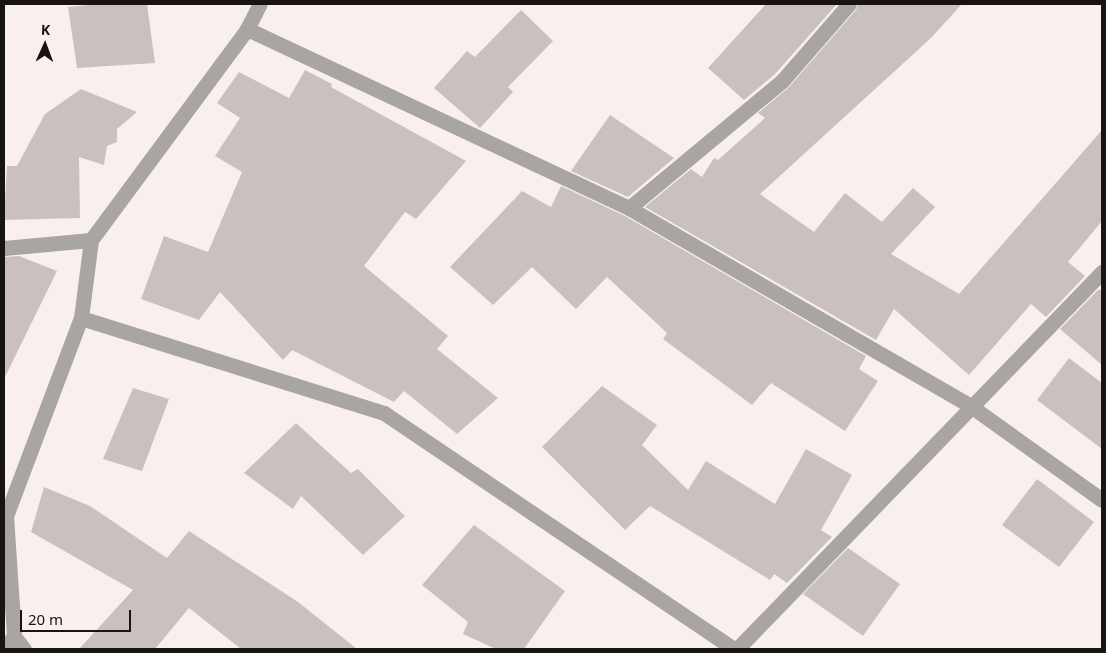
<!DOCTYPE html>
<html>
<head>
<meta charset="utf-8">
<style>
	body { margin:0 }
	#map { position:relative; width:1106px; height:653px; overflow:hidden; background:#f9f0ed; font-family:"Noto Sans",sans-serif }
	div>[style] { position:absolute }
	.building>* { inset:0; background:#cac1be }
	.minor>* { height:15px; margin:-7.5px; padding:0 7.5px; transform-origin:7.5px; border-radius:7.5px; background:#a8a5a3 }
	span { translate:-50% -50%; white-space:nowrap; text-align:center; line-height:1.15; -webkit-text-stroke:4px #f9f0ed; paint-order:stroke }
	.frame { position:absolute; inset:0; border:5px solid #171413; pointer-events:none }
	.north { position:absolute; left:20px; top:20px; width:50px; height:50px; -webkit-text-stroke:4px #f9f0ed; paint-order:stroke; rotate:2deg; font-size:14px; font-weight:700; line-height:20px; text-align:center; color:#171413 }
	.north::after { content:''; display:block; margin:auto; width:18px; height:22px; background:#171413; clip-path:polygon(50% 0,100% 100%,50% 72%,0 100%) }
	.scale { position:absolute; left:20px; top:610px; width:111px; height:22px; box-sizing:border-box; border:2px solid #171413; border-top:0; padding-left:6px; font-size:15px; line-height:18px; white-space:nowrap; color:#171413; -webkit-text-stroke:4px #f9f0ed; paint-order:stroke }
</style>
</head>
<body>
<div id="map">
	<div class="building">
		<i style="clip-path:polygon(99px 4px,147px 4px,155px 63px,77px 68px,68px 7px)"></i>
		<i style="clip-path:polygon(766px 4px,837px 4px,775px 74px,744px 100px,708px 68px)"></i>
		<i style="clip-path:polygon(858px 4px,962px 4px,931px 38px,760px 194px,814px 232px,845px 193px,882px 222px,913px 188px,935px 207px,891px 254px,959px 294px,1102px 130px,1102px 221px,1068px 262px,1085px 276px,1046px 317px,1031px 304px,969px 375px,894px 309px,876px 340px,645px 207px,691px 169px,702px 177px,714px 158px,718px 160px,765px 118px,758px 113px,789px 87px,856px 10px)"></i>
		<i style="clip-path:polygon(521px 10px,553px 41px,508px 87px,513px 92px,480px 128px,434px 88px,467px 51px,475px 57px)"></i>
		<i style="clip-path:polygon(305px 70px,332px 84px,331px 87px,466px 161px,416px 219px,405px 212px,364px 266px,448px 336px,437px 349px,498px 398px,457px 434px,404px 391px,394px 402px,292px 350px,283px 360px,220px 292px,199px 320px,141px 299px,164px 236px,208px 252px,242px 172px,215px 156px,240px 118px,217px 103px,239px 72px,289px 98px)"></i>
		<i style="clip-path:polygon(81px 89px,137px 112px,117px 129px,117px 142px,107px 146px,104px 165px,79px 157px,80px 218px,4px 220px,7px 166px,17px 166px,45px 114px)"></i>
		<i style="clip-path:polygon(610px 115px,674px 158px,628px 197px,571px 171px)"></i>
		<i style="clip-path:polygon(561px 186px,625px 216px,866px 356px,859px 369px,878px 381px,845px 431px,771px 383px,752px 405px,663px 339px,667px 333px,607px 277px,576px 309px,532px 267px,493px 305px,450px 267px,522px 191px,551px 207px)"></i>
		<i style="clip-path:polygon(19px 256px,57px 271px,4px 379px,4px 257px)"></i>
		<i style="clip-path:polygon(1099px 289px,1102px 292px,1102px 365px,1060px 329px)"></i>
		<i style="clip-path:polygon(1069px 358px,1102px 383px,1102px 449px,1037px 400px)"></i>
		<i style="clip-path:polygon(602px 386px,657px 425px,642px 445px,688px 490px,706px 461px,775px 504px,806px 449px,852px 475px,821px 530px,832px 537px,787px 583px,774px 574px,770px 580px,650px 506px,625px 530px,542px 447px)"></i>
		<i style="clip-path:polygon(133px 388px,169px 399px,142px 471px,103px 459px)"></i>
		<i style="clip-path:polygon(296px 423px,351px 473px,358px 469px,405px 516px,363px 555px,301px 496px,293px 509px,244px 473px)"></i>
		<i style="clip-path:polygon(1037px 479px,1094px 522px,1059px 567px,1002px 525px)"></i>
		<i style="clip-path:polygon(44px 487px,90px 506px,167px 558px,189px 531px,298px 602px,357px 649px,241px 649px,189px 608px,155px 649px,79px 649px,133px 590px,31px 532px)"></i>
		<i style="clip-path:polygon(474px 525px,565px 591px,524px 649px,496px 649px,463px 634px,468px 622px,422px 585px)"></i>
		<i style="clip-path:polygon(848px 548px,900px 584px,863px 636px,803px 594px)"></i>
	</div>
	<div class="minor">
		<i style="left:247px;top:29px;width:422px;rotate:25.1deg"></i>
		<i style="left:629px;top:208px;width:397px;rotate:30.1deg"></i>
		<i style="left:972px;top:407px;width:160px;rotate:35.6deg"></i>
		<i style="left:629px;top:208px;width:199px;rotate:-39.7deg"></i>
		<i style="left:782px;top:81px;width:102px;rotate:-49deg"></i>
		<i style="left:4px;top:248px;width:87px;rotate:-5.3deg"></i>
		<i style="left:81px;top:318px;width:318px;rotate:17.4deg"></i>
		<i style="left:384px;top:413px;width:422px;rotate:34deg"></i>
		<i style="left:4px;top:648px;width:16px;rotate:-50deg"></i>
		<i style="left:24px;top:649px;width:16px;rotate:-128deg"></i>
		<i style="left:14px;top:636px;width:120px;rotate:-93.8deg"></i>
		<i style="left:6px;top:516px;width:212px;rotate:-69.3deg"></i>
		<i style="left:81px;top:318px;width:79px;rotate:-82.7deg"></i>
		<i style="left:91px;top:240px;width:262px;rotate:-53.5deg"></i>
		<i style="left:247px;top:29px;width:28px;rotate:-63deg"></i>
		<i style="left:737px;top:649px;width:525px;rotate:-45.93deg"></i>
	</div>
	<div class="frame"></div>
	<div class="north">K</div>
	<div class="scale">20 m</div>
</div>
</body>
</html>
